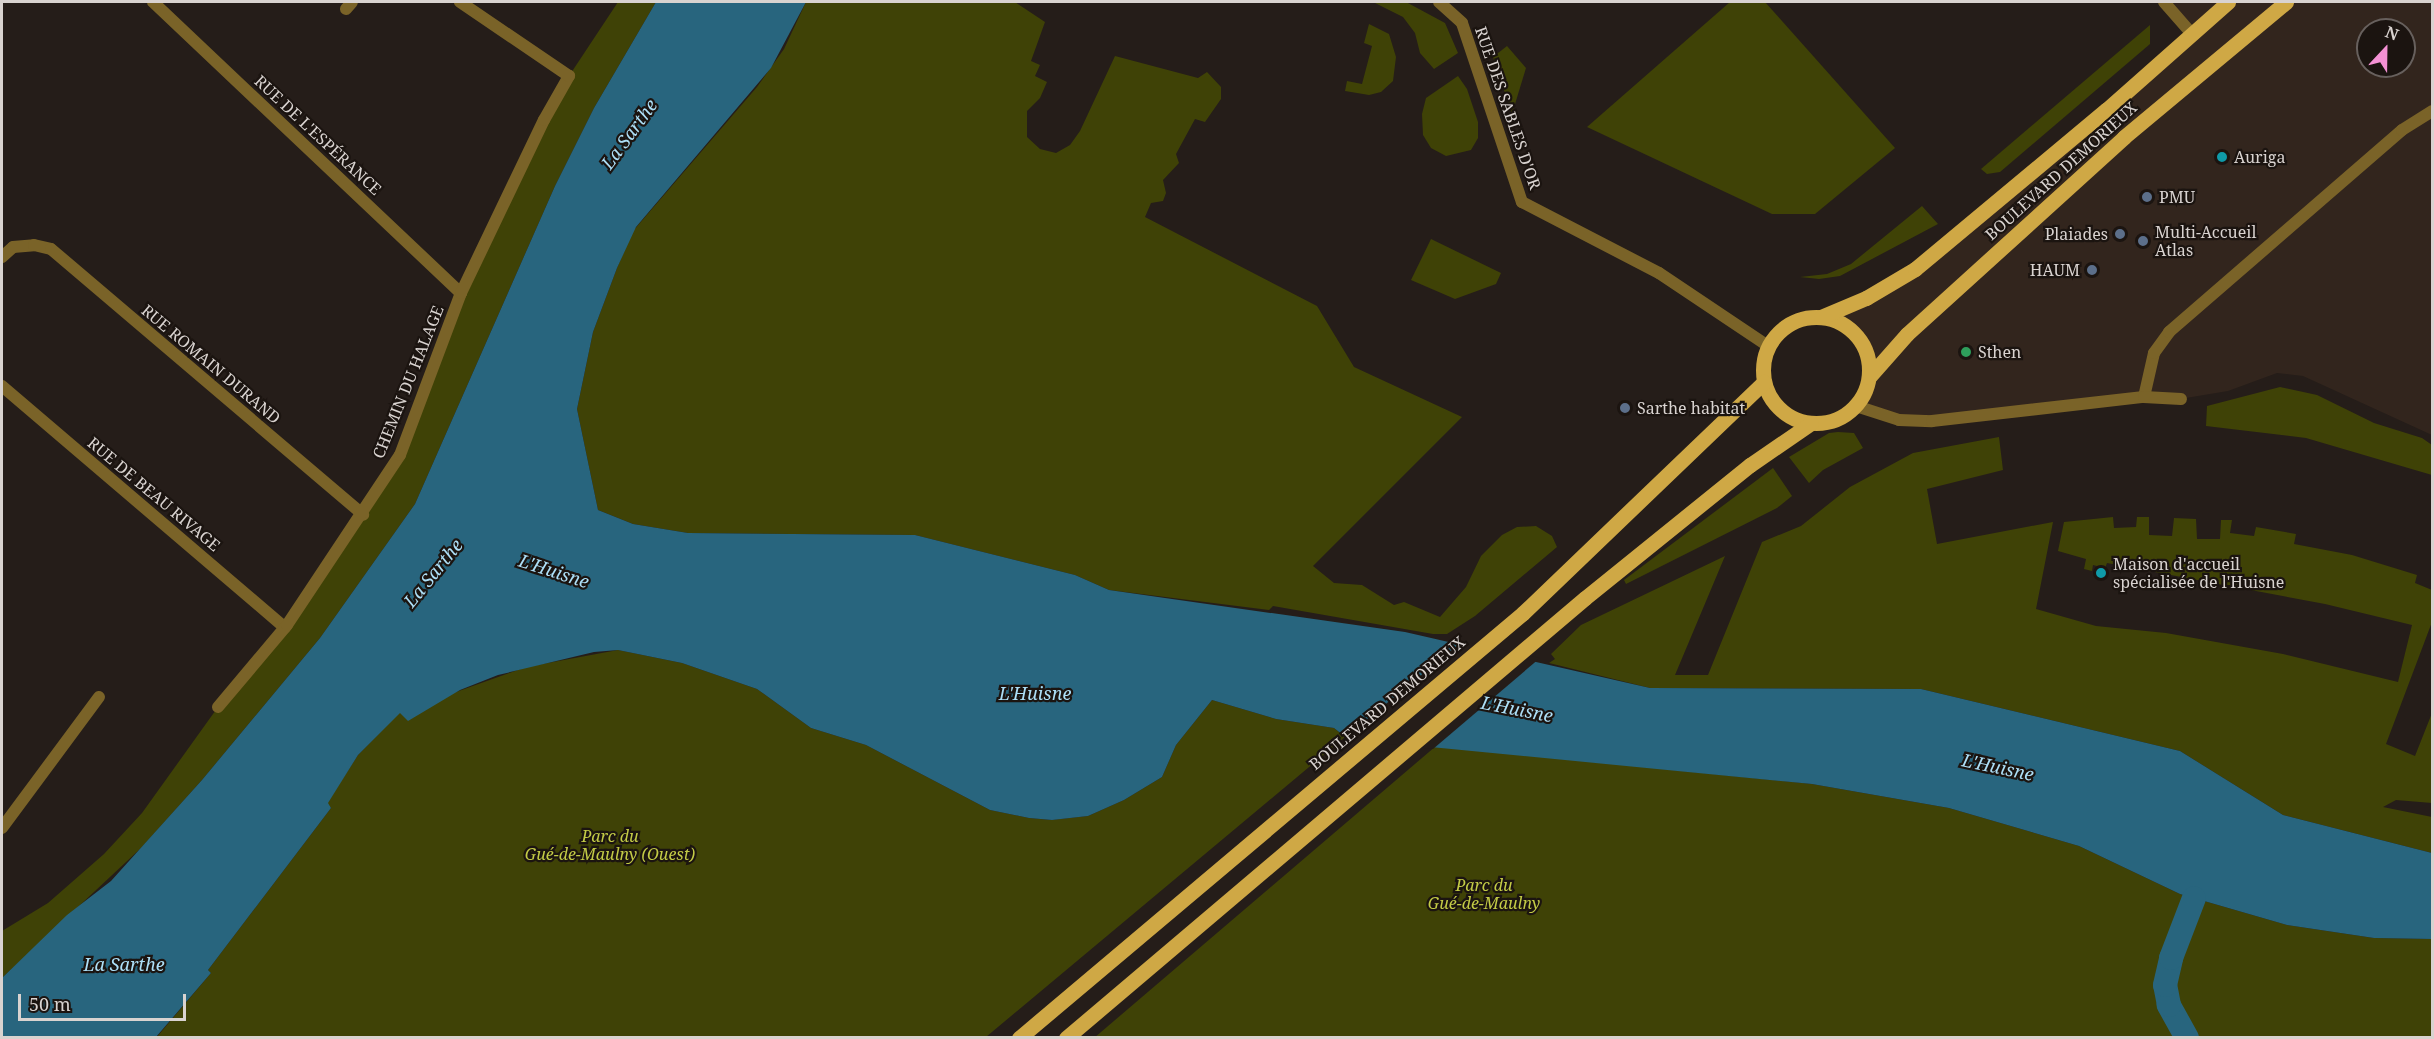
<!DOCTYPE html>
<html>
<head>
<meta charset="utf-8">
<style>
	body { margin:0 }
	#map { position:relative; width:2434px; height:1039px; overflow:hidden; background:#251d19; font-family:"Noto Serif",serif }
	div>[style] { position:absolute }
	.built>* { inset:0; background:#32251d }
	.green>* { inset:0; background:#3f4206 }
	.water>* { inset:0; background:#28657e }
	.pier>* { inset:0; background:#251d19 }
	.canal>* { height:24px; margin:-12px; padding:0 12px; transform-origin:12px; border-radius:12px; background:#28657e }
	.minor>* { height:12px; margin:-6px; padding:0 6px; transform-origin:6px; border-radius:6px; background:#7a6328 }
	.primary>* { height:15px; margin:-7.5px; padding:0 7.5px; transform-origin:7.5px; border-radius:7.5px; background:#cfa845 }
	.primary>.ring { margin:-7.5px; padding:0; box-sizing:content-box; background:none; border:15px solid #cfa845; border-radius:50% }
	.dots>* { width:16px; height:16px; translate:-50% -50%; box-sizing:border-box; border:3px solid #1b1410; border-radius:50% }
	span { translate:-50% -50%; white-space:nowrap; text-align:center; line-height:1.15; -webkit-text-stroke:4.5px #1b1410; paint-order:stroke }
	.street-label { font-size:16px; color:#d9d3d0 }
	.poi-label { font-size:16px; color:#d9d3d0 }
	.left { translate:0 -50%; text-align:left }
	.right { translate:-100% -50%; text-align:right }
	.park-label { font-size:16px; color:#c3cb46; font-style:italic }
	.water-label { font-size:18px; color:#addff7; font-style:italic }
	.frame { position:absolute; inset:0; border:3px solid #d9d3d0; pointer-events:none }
	.north { position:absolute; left:2356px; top:18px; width:60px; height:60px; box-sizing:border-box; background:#1b1410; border:2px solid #67605d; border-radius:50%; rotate:22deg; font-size:16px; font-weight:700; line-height:24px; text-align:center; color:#d9d3d0 }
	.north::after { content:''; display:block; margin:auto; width:21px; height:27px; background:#f491d4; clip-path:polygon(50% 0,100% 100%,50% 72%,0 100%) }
	.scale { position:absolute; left:18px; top:994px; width:168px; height:27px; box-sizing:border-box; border:3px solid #d9d3d0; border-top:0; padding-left:8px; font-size:18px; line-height:21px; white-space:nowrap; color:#d9d3d0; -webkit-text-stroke:4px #1b1410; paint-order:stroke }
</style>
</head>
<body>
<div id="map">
	<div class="built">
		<i style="clip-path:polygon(evenodd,2164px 2px,2432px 2px,2432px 435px,2303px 376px,2277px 373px,2228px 391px,2180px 399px,1932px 421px,1856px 406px,1866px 388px,1868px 358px,1854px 332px,1830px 319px,1915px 269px,2192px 35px,2164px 2px,2368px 30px,2404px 30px,2404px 66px,2368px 66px,2368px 30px)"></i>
	</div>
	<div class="green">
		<i style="clip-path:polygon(618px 2px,656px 2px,594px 108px,555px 186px,415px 504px,320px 638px,202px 780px,141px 848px,2px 978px,2px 931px,48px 903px,104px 854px,142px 813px,218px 707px,287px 625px,400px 455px,461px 293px,569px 76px)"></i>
		<i style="clip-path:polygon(806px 2px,1015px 2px,1045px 22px,1031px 61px,1040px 65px,1035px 76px,1047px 82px,1040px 98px,1027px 111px,1027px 137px,1040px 149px,1056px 153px,1070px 145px,1080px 131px,1115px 56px,1198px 78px,1207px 72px,1221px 87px,1221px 99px,1205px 122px,1195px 119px,1176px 154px,1179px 163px,1163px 180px,1166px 193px,1163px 201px,1151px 203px,1145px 217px,1317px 306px,1354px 367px,1462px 417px,1313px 566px,1334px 583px,1362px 585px,1394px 605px,1404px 602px,1440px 617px,1466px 587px,1481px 556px,1502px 535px,1517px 527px,1536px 526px,1552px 536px,1557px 547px,1475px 616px,1447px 634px,1433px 634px,1273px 606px,1269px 610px,1109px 590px,1075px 575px,915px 535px,688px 533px,633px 524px,598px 510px,577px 409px,593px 332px,617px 268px,633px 231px,757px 87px,784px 49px)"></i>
		<i style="clip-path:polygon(1373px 2px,1406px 2px,1445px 23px,1458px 53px,1434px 69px,1420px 53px,1415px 33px,1403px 17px)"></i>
		<i style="clip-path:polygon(1730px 2px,1765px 2px,1895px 148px,1815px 214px,1772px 214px,1587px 127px)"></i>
		<i style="clip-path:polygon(1369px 24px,1389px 34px,1396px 57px,1393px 81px,1381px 92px,1369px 95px,1345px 91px,1347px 81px,1362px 84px,1372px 46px,1364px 43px)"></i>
		<i style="clip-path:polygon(2150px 25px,2150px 44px,2000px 172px,1987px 174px,1981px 169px)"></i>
		<i style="clip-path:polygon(1507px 46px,1526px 68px,1512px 114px,1493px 57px)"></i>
		<i style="clip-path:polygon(1458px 76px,1467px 89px,1478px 122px,1478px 138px,1471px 150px,1446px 156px,1431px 148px,1423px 135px,1422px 114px,1426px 98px)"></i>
		<i style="clip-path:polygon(1922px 206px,1938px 224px,1840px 276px,1819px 279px,1800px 277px,1827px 274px,1851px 264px)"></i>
		<i style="clip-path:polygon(1431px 239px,1501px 273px,1496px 284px,1455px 299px,1411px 280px)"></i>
		<i style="clip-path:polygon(2280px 387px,2317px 395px,2374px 423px,2422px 438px,2432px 445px,2432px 475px,2306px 438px,2206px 426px,2207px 406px)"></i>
		<i style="clip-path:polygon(1838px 432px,1854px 433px,1863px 448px,1823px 470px,1809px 483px,1789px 457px,1829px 433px)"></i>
		<i style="clip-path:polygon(1999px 437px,2003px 470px,1927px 489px,1937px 544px,2053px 522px,2036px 609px,2096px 626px,2166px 633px,2283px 654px,2398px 682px,2412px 625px,2325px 604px,2107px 563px,2105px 568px,2093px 565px,2092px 571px,2084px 569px,2086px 559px,2058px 551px,2064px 522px,2113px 517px,2114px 528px,2136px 527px,2137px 517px,2149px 517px,2149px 535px,2172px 536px,2174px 518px,2196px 519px,2197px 539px,2220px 539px,2221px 520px,2232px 520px,2230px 533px,2254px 536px,2256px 527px,2296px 534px,2294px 544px,2352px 555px,2417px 575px,2415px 583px,2432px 590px,2432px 622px,2386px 744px,2415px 756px,2432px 713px,2432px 803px,2396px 800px,2383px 807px,2432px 817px,2432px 853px,2283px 815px,2180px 751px,1921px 689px,1650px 688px,1549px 663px,1555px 659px,1551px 654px,1581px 625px,1725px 556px,1675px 675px,1708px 675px,1762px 542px,1801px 526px,1850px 487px,1913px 453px)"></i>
		<i style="clip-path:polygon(1773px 468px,1792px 496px,1777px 508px,1626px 584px,1624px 580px)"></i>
		<i style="clip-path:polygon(618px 650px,682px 663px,757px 689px,811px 728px,866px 745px,990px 810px,1029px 818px,1051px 820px,1088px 816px,1124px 800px,1162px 777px,1176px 745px,1212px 700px,1276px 719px,1334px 728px,1345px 737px,986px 1037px,156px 1038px,211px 973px,208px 970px,331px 808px,327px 803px,358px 755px,400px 712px,526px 667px)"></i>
		<i style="clip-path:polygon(1436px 746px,1812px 784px,1949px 808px,2079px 846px,2180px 894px,2287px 925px,2374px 938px,2432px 939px,2432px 1037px,1094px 1038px)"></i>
	</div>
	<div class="water">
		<i style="clip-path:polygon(656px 2px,806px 2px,771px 68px,636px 227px,617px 268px,593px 332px,577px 409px,598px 510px,633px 524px,688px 533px,915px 535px,1075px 575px,1109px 590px,1405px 632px,1650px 688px,1921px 689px,2180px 751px,2283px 815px,2432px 853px,2432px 939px,2374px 938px,2287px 925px,2180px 894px,2079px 846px,1949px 808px,1812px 784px,1348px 739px,1334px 728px,1276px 719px,1212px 700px,1176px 745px,1162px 777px,1124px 800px,1088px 816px,1052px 820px,1029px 818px,990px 810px,866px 745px,811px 728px,757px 689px,682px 663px,618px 650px,594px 652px,498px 675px,460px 690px,408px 721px,400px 713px,358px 755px,328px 803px,331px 808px,208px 970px,211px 973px,156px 1037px,2px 1038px,2px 978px,67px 915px,111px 881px,202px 780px,320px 638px,415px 504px,555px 186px,594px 108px)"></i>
	</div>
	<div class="pier">
		<i style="clip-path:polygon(1463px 641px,1540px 658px,1433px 749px,1343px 739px)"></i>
	</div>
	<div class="canal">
		<i style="left:2187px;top:1038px;width:38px;rotate:-119deg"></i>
		<i style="left:2169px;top:1005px;width:20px;rotate:-101deg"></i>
		<i style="left:2165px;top:985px;width:28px;rotate:-77deg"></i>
		<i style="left:2171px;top:958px;width:64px;rotate:-69deg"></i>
	</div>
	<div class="minor">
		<i style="left:153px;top:2px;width:424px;rotate:43.4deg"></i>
		<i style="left:1439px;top:2px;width:31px;rotate:42deg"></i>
		<i style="left:1462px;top:23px;width:189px;rotate:71.5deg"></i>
		<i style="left:1522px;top:202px;width:154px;rotate:27.4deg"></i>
		<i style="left:1659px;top:273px;width:131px;rotate:33.8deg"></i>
		<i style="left:2164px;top:2px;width:43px;rotate:48.8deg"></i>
		<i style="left:346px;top:9px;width:9px;rotate:-49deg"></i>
		<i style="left:2px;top:257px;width:15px;rotate:-42deg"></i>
		<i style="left:13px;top:247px;width:21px;rotate:-5deg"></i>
		<i style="left:34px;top:245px;width:17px;rotate:13deg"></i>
		<i style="left:51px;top:249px;width:410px;rotate:40.4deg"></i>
		<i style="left:2px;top:386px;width:372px;rotate:40.5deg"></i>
		<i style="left:2144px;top:397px;width:45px;rotate:-77.2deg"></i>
		<i style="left:2154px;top:353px;width:26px;rotate:-54deg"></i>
		<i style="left:2169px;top:332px;width:308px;rotate:-40.9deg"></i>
		<i style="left:2402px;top:130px;width:36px;rotate:-32deg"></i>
		<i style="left:1856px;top:406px;width:45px;rotate:18deg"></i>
		<i style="left:1899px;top:420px;width:33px;rotate:2deg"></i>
		<i style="left:1932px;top:421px;width:213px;rotate:-6.5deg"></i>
		<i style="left:2144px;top:397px;width:37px;rotate:3deg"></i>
		<i style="left:218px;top:707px;width:107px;rotate:-49.9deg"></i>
		<i style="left:287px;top:625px;width:204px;rotate:-56.4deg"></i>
		<i style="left:400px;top:455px;width:173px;rotate:-69.4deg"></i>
		<i style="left:461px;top:293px;width:192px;rotate:-64.4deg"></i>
		<i style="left:544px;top:120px;width:51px;rotate:-60.4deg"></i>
		<i style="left:569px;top:76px;width:132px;rotate:-145.8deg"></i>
		<i style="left:2px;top:828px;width:163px;rotate:-53.5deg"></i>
	</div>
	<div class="primary">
		<i class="ring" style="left:1763px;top:317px;width:91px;height:91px"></i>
		<i style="left:1821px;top:317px;width:49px;rotate:-22.9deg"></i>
		<i style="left:1866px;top:298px;width:57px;rotate:-30.6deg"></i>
		<i style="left:1915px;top:269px;width:249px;rotate:-39.8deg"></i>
		<i style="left:2106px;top:110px;width:163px;rotate:-41.5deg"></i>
		<i style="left:1869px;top:377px;width:57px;rotate:-48.5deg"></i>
		<i style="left:1907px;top:334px;width:293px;rotate:-42.2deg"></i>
		<i style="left:2124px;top:137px;width:211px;rotate:-39.8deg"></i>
		<i style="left:1019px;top:1038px;width:659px;rotate:-40.14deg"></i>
		<i style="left:1523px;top:613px;width:334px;rotate:-43.8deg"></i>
		<i style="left:1066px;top:1038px;width:680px;rotate:-40.29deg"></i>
		<i style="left:1585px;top:598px;width:212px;rotate:-38.9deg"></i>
		<i style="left:1750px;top:465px;width:74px;rotate:-34.5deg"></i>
	</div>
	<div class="dots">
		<i style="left:2222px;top:157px;background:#0f9aa8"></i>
		<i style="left:2147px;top:197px;background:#5c6f8a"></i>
		<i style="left:2120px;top:234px;background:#5c6f8a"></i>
		<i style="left:2143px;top:241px;background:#5c6f8a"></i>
		<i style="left:2092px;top:270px;background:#5c6f8a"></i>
		<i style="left:1966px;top:352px;background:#2e9e5b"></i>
		<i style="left:1625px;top:408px;background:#5c6f8a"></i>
		<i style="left:2101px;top:573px;background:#0f9aa8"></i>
	</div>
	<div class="street-label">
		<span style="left:1508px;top:108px;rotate:71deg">RUE DES SABLES D'OR</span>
		<span style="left:318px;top:135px;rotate:43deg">RUE DE L'ESPÉRANCE</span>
		<span style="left:2061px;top:171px;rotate:-42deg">BOULEVARD DEMORIEUX</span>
		<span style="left:211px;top:364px;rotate:40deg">RUE ROMAIN DURAND</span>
		<span style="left:408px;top:382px;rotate:-68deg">CHEMIN DU HALAGE</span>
		<span style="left:154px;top:494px;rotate:40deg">RUE DE BEAU RIVAGE</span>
		<span style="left:1387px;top:703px;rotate:-40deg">BOULEVARD DEMORIEUX</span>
	</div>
	<div class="poi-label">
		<span class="left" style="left:2234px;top:157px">Auriga</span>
		<span class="left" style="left:2159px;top:197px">PMU</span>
		<span class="left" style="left:2155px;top:241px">Multi-Accueil<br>Atlas</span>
		<span class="right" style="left:2108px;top:234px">Plaiades</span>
		<span class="right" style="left:2080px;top:270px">HAUM</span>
		<span class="left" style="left:1978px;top:352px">Sthen</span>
		<span class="left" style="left:1637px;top:408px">Sarthe habitat</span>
		<span class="left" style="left:2113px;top:573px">Maison d'accueil<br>spécialisée de l'Huisne</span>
	</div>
	<div class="park-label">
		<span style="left:610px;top:845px">Parc du<br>Gué-de-Maulny (Ouest)</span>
		<span style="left:1484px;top:894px">Parc du<br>Gué-de-Maulny</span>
	</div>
	<div class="water-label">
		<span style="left:629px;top:134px;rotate:-54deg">La Sarthe</span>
		<span style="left:554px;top:571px;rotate:18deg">L'Huisne</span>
		<span style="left:433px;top:573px;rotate:-51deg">La Sarthe</span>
		<span style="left:1035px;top:693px">L'Huisne</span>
		<span style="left:1517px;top:709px;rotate:11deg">L'Huisne</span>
		<span style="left:1998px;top:767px;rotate:12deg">L'Huisne</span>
		<span style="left:124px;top:964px">La Sarthe</span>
	</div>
	<div class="frame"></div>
	<div class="north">N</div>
	<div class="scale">50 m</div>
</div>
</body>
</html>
